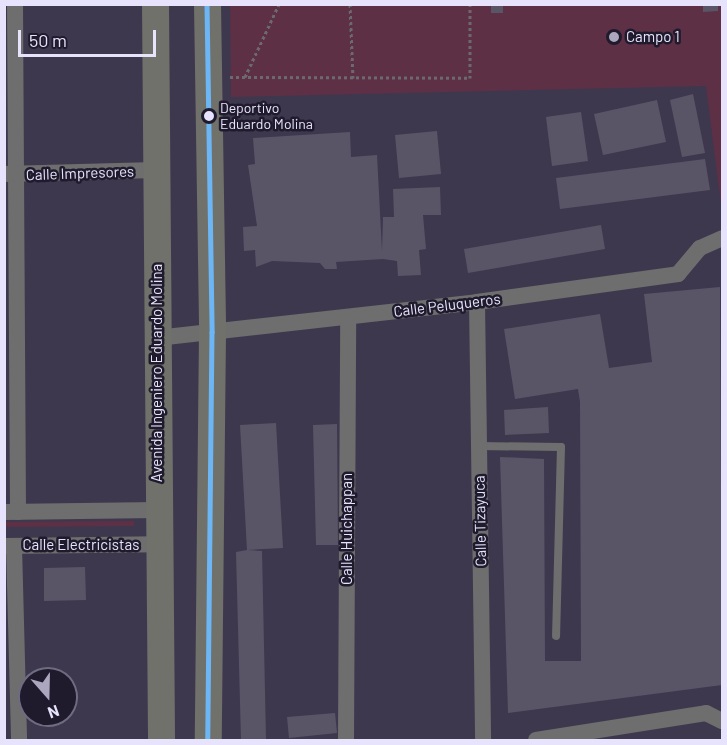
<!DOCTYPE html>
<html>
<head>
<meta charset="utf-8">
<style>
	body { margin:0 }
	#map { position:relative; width:727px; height:745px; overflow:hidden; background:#3e384e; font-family:Barlow,sans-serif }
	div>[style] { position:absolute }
	.green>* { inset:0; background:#5d3046 }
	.building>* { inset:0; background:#595566 }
	.path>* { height:3px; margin-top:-1.5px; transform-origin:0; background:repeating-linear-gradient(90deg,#6c6a6f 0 3px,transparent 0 6px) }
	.lane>* { height:8px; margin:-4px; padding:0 4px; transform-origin:4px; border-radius:4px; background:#6e6e6e }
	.street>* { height:16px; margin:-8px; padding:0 8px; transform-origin:8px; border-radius:8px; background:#6e6e6e }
	.primary>* { height:27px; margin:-13.5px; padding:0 13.5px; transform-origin:13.5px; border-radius:13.5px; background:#70716b }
	.bus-1>* { height:4.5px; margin:-2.25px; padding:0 2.25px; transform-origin:2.25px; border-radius:2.25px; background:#6db6f5 }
	.dots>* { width:16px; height:16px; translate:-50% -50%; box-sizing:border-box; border:3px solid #1f1b2d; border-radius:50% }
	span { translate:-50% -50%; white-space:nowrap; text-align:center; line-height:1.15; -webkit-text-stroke:5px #1f1b2d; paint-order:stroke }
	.bus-label { font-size:14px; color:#e7e3fc }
	.left { translate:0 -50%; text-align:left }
	.poi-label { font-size:15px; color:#e7e3fc }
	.street-label { font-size:15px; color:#e7e3fc }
	.frame { position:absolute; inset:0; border:6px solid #e7e3fc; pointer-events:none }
	.north { position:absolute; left:18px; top:667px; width:60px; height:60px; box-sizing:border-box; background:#1f1b2d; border:2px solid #6f6b80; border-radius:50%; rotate:160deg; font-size:16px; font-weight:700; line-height:24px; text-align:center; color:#e7e3fc }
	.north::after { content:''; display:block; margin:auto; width:21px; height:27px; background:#aca7bf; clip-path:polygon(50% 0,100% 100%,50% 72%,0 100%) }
	.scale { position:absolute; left:18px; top:30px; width:138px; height:27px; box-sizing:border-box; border:3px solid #e7e3fc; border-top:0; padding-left:8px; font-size:18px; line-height:21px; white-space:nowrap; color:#e7e3fc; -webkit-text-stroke:4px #1f1b2d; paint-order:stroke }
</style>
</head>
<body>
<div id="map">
	<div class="green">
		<i style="clip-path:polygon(230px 5px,722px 5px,722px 212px,706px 86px,231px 97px)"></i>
		<i style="clip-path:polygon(134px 521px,134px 526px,4px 527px,5px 522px)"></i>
	</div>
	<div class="building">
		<i style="clip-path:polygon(703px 4px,718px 4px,718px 11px,703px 12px)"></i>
		<i style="clip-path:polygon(491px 5px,503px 5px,503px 13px,491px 13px)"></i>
		<i style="clip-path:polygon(693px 94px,705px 153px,682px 157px,670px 100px)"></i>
		<i style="clip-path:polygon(657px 100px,666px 142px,603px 155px,594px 114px)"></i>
		<i style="clip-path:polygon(581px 112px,588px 161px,552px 166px,546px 117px)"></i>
		<i style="clip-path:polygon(437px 131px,441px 174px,399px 178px,395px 135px)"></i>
		<i style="clip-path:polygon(350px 132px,351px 157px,377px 155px,382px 251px,383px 217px,394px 217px,393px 189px,440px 187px,441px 215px,423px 215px,426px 249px,419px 250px,421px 275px,398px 276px,397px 261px,383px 259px,336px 262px,337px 269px,325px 269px,320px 263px,272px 261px,256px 267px,255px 250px,244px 251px,243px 227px,257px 226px,248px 165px,255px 164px,253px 138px)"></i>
		<i style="clip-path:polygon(705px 159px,710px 190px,560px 209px,556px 178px)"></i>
		<i style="clip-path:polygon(601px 225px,605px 249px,468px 273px,464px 249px)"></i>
		<i style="clip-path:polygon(720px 287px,722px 685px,508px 713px,500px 457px,544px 459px,545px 661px,581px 661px,580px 402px,578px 389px,515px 399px,504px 329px,600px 314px,609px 368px,652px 362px,644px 294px)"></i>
		<i style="clip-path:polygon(548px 407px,549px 433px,505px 435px,504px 410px)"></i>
		<i style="clip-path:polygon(276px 423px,283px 548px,247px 550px,240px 425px)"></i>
		<i style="clip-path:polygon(337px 424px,338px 545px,316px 545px,313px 425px)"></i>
		<i style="clip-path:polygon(247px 550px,262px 551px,266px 740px,241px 740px,236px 552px)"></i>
		<i style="clip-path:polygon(85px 567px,86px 600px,44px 601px,44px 568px)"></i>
		<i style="clip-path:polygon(335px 713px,337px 733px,289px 738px,287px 717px)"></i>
	</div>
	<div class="path">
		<i style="left:350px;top:4px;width:74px;rotate:87.7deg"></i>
		<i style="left:230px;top:77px;width:240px;rotate:0.2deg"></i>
		<i style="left:470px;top:78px;width:74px;rotate:-90deg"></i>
		<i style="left:245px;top:77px;width:81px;rotate:-65deg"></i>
	</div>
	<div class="lane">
		<i style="left:479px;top:446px;width:82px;rotate:0.7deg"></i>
		<i style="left:561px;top:447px;width:189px;rotate:91.5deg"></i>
	</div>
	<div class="street">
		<i style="left:15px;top:4px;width:508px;rotate:89.66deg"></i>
		<i style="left:4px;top:174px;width:152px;rotate:-1.5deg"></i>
		<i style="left:477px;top:302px;width:438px;rotate:89.2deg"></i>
		<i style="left:157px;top:338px;width:322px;rotate:-6.4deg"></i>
		<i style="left:477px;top:302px;width:203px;rotate:-7.9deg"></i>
		<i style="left:678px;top:274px;width:34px;rotate:-50deg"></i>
		<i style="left:700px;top:248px;width:24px;rotate:-24deg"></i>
		<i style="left:4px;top:512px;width:154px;rotate:-0.7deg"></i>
		<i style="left:5px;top:546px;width:153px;rotate:-0.7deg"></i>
		<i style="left:14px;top:546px;width:194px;rotate:88.5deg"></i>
		<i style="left:346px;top:740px;width:423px;rotate:-89.7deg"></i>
		<i style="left:536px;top:740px;width:172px;rotate:-9deg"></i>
		<i style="left:706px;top:713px;width:18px;rotate:27deg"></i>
	</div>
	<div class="primary">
		<i style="left:155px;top:4px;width:736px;rotate:89.53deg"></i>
		<i style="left:207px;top:4px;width:328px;rotate:89.1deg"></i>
		<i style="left:212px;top:332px;width:408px;rotate:90.6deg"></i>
	</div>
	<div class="bus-1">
		<i style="left:207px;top:4px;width:328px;rotate:89.1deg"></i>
		<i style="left:212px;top:332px;width:408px;rotate:90.6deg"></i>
	</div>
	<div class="dots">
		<i style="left:614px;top:37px;background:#aca7bf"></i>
		<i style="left:209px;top:116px;background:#e7e3fc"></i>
	</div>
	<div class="bus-label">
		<span class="left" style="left:220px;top:116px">Deportivo<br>Eduardo Molina</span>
	</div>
	<div class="poi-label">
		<span class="left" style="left:626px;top:37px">Campo 1</span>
	</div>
	<div class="street-label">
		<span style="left:80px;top:173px;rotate:-2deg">Calle Impresores</span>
		<span style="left:447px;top:305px;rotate:-7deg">Calle Peluqueros</span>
		<span style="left:157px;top:373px;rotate:-90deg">Avenida Ingeniero Eduardo Molina</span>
		<span style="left:480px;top:521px;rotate:-91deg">Calle Tizayuca</span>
		<span style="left:347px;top:529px;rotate:-90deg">Calle Huichappan</span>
		<span style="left:81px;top:545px">Calle Electricistas</span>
	</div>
	<div class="frame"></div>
	<div class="north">N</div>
	<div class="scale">50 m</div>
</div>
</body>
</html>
